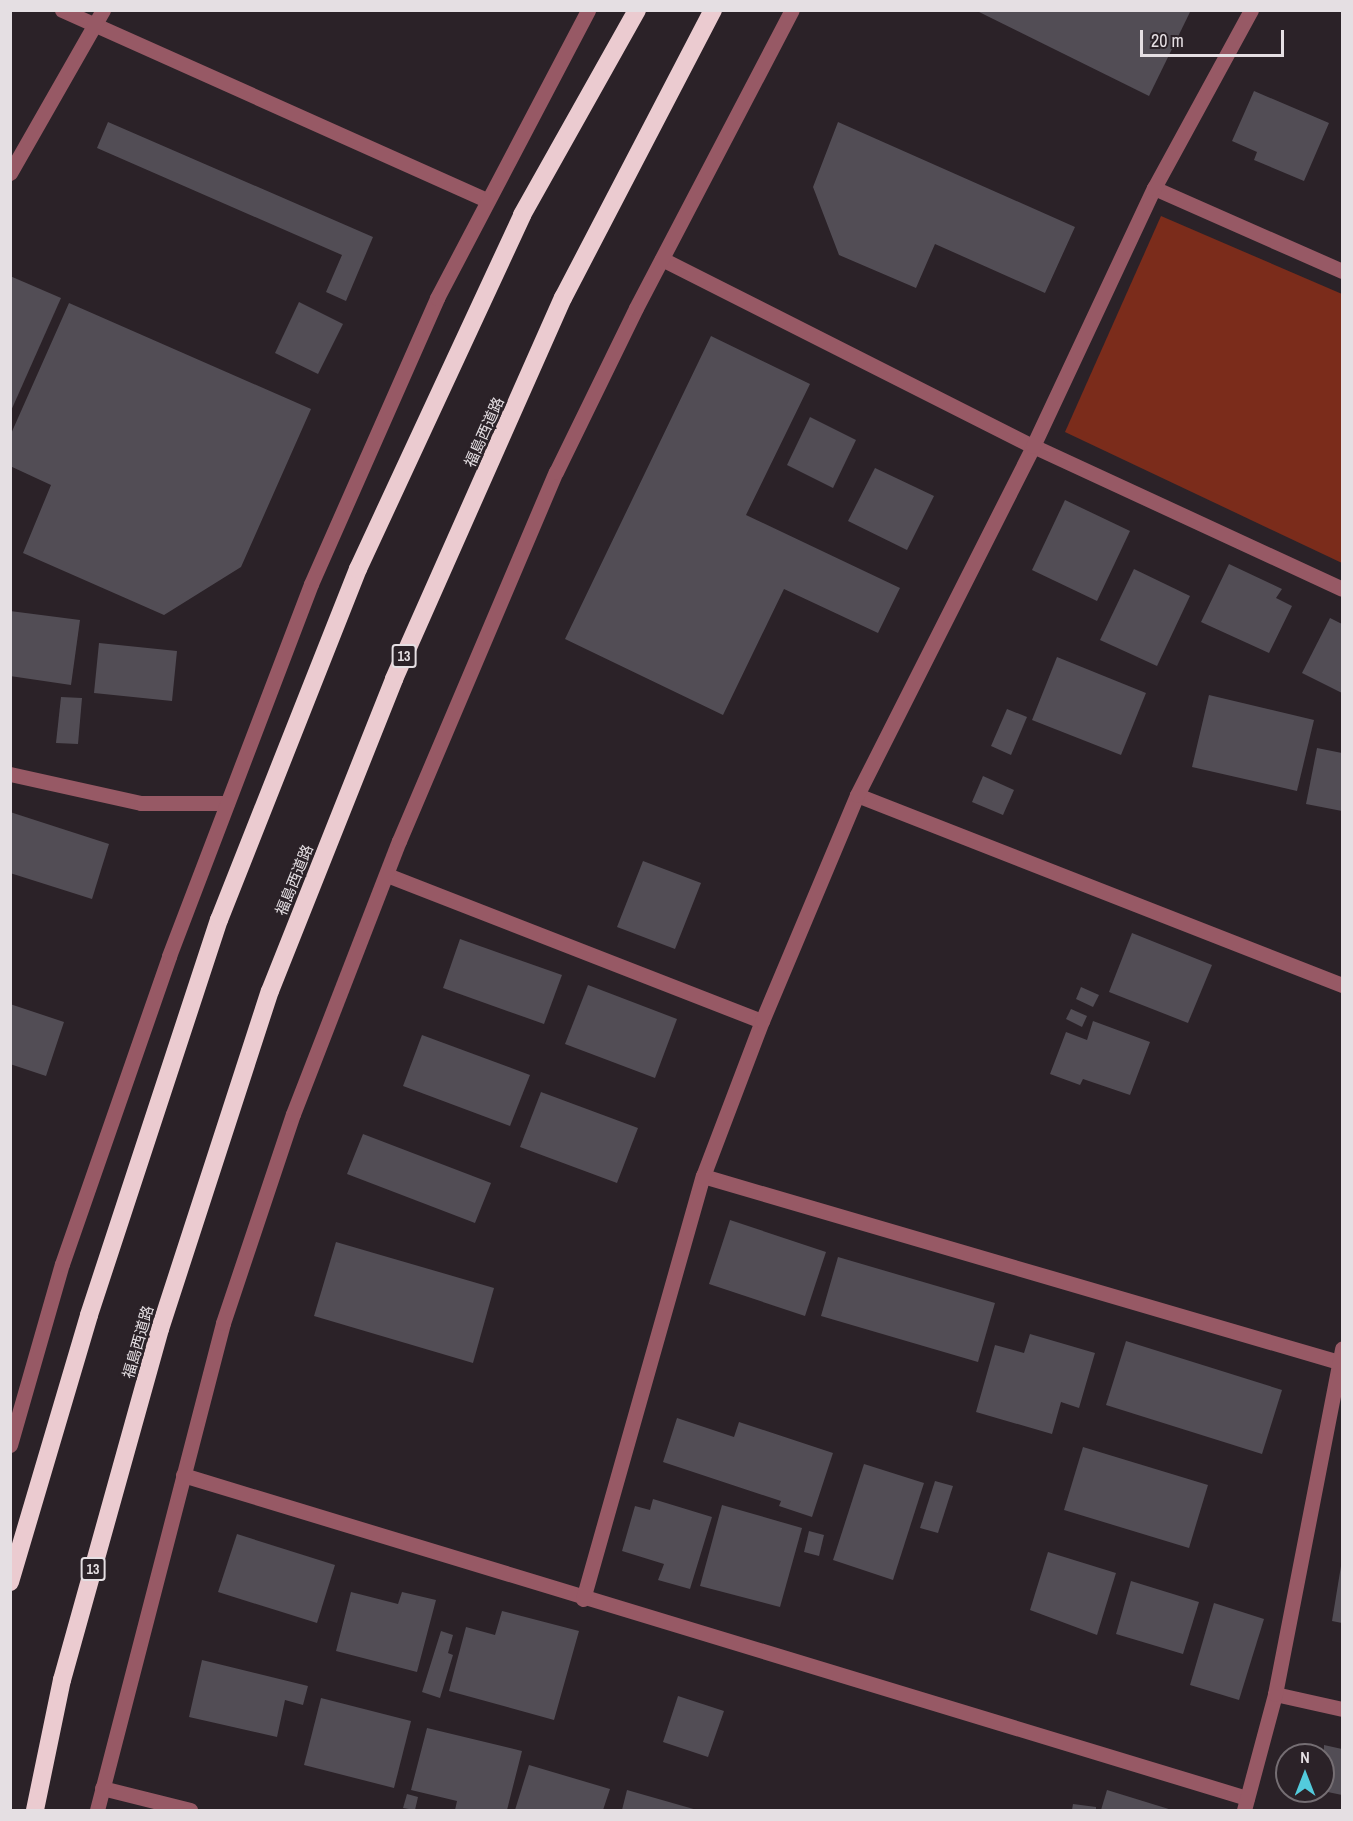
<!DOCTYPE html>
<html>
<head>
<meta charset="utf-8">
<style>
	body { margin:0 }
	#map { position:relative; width:1353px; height:1821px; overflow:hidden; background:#2b2228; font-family:"Archivo Narrow","Noto Sans JP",sans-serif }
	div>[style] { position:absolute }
	.green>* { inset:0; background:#7b2c1b }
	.building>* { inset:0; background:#524d55 }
	.minor>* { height:15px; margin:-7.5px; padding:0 7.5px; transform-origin:7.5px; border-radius:7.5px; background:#975965 }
	.highway>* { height:18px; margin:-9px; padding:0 9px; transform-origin:9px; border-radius:9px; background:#ebcbd0 }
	span { translate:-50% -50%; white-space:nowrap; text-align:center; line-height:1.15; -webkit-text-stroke:5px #2b2228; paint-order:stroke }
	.shield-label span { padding:2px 4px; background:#2b2228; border:2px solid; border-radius:4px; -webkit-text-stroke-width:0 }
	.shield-label { font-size:14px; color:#e5dfe3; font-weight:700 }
	.street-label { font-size:15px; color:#e5dfe3 }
	.frame { position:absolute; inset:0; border:12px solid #e5dfe3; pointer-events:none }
	.north { position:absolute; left:1275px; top:1743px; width:60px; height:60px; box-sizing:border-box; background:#2b2228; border:2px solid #756e73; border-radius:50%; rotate:0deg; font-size:16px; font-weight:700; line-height:24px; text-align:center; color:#e5dfe3 }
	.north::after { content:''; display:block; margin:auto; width:21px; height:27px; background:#53cbdc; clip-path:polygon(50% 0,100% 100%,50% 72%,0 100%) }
	.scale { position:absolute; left:1140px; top:30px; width:144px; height:27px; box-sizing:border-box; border:3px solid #e5dfe3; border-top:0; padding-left:8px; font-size:18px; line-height:21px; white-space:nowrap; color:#e5dfe3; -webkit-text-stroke:4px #2b2228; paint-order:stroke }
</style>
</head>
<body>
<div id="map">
	<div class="green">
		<i style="clip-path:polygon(1161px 216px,1342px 294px,1342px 563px,1065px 432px)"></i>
	</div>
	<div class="building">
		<i style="clip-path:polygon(975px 10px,1191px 10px,1149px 96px)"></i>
		<i style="clip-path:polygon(1254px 91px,1329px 123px,1304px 181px,1254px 160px,1257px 152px,1232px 141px)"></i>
		<i style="clip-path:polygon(108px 122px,373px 237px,346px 301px,326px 292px,342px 255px,97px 148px)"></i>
		<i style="clip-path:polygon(838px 122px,1075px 227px,1045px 293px,935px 244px,916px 288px,839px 255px,813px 187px)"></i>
		<i style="clip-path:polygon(10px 276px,61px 298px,10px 413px)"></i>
		<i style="clip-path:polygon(299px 302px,343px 324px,318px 374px,275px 353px)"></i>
		<i style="clip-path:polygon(69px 303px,311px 409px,241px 567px,164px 615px,23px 553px,51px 485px,10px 466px,10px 436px)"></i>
		<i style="clip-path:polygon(711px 336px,810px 384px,746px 515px,900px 588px,878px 633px,784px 589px,723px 715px,565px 639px)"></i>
		<i style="clip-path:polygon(810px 417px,856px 440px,833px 488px,787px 465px)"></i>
		<i style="clip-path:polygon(875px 468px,934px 496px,907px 550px,848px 521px)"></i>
		<i style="clip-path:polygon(1065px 500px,1130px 531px,1097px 601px,1032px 570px)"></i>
		<i style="clip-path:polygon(1229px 564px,1282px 589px,1276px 598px,1292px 606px,1269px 653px,1201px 622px)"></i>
		<i style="clip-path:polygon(1134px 569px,1190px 596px,1157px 666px,1100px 640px)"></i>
		<i style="clip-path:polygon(10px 611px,80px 620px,71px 685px,10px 676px)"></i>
		<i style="clip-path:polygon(1330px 618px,1342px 624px,1342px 693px,1302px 673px)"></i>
		<i style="clip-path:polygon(99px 643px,177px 651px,172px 701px,94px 693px)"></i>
		<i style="clip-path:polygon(1057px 657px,1146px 693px,1121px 755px,1032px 720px)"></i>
		<i style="clip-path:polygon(1209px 695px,1314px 720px,1297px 791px,1192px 767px)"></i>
		<i style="clip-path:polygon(61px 697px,82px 698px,78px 744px,56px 743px)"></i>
		<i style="clip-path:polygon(1007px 709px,1027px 717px,1011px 755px,991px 746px)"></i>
		<i style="clip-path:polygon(1317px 748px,1342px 753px,1342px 811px,1306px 804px)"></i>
		<i style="clip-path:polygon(983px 776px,1014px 790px,1003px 815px,972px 802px)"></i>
		<i style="clip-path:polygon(10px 812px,109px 844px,92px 899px,10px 873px)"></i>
		<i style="clip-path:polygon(643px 861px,701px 883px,675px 949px,617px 927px)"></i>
		<i style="clip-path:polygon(1132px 933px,1212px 965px,1188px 1023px,1109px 992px)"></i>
		<i style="clip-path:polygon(460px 939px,562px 975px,544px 1024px,443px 988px)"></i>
		<i style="clip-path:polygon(588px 985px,677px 1019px,655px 1078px,565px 1044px)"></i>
		<i style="clip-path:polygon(1081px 987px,1099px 995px,1093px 1007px,1076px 999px)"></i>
		<i style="clip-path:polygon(10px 1004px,64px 1022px,46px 1076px,10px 1064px)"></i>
		<i style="clip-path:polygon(1071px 1009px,1087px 1016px,1082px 1027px,1066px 1019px)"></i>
		<i style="clip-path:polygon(1093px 1021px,1150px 1042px,1130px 1095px,1083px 1079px,1080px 1085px,1050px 1074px,1066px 1032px,1087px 1040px)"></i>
		<i style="clip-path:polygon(422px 1035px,530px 1075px,510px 1126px,403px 1086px)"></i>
		<i style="clip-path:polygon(541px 1092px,638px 1128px,617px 1183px,520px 1147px)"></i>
		<i style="clip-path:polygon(363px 1134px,491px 1183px,475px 1223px,347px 1174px)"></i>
		<i style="clip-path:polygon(730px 1220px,826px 1252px,805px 1316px,709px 1284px)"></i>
		<i style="clip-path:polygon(336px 1242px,494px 1288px,473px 1363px,314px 1316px)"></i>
		<i style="clip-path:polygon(838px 1257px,995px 1303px,978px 1362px,821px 1316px)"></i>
		<i style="clip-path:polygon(1030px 1334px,1095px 1353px,1079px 1408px,1061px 1402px,1052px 1434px,976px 1412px,995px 1345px,1024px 1353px)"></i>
		<i style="clip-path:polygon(1126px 1341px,1282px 1390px,1262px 1454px,1106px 1405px)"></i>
		<i style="clip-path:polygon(677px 1418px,734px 1437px,739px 1422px,833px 1453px,812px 1517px,779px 1506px,781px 1501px,663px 1462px)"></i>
		<i style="clip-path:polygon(1083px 1447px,1208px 1485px,1189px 1548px,1064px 1510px)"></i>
		<i style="clip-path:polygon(864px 1464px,924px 1483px,893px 1580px,833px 1560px)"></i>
		<i style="clip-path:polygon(935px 1481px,953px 1486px,938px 1533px,920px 1528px)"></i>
		<i style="clip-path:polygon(653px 1499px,712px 1517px,690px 1589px,658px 1580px,664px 1564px,622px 1551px,635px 1506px,650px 1510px)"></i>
		<i style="clip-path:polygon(722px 1505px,802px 1528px,780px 1607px,700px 1586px)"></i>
		<i style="clip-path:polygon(809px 1531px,824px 1535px,819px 1556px,804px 1552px)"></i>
		<i style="clip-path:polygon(237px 1534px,335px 1565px,317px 1623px,218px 1592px)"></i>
		<i style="clip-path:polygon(1048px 1552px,1116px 1573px,1097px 1635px,1030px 1610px)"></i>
		<i style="clip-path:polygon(1341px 1566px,1342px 1566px,1342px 1623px,1332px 1621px)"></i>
		<i style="clip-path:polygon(1131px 1581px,1199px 1602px,1183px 1654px,1116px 1634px)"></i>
		<i style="clip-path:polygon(351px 1592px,398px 1604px,402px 1592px,436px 1600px,417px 1672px,336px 1651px)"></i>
		<i style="clip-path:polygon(1214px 1603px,1264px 1619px,1239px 1700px,1190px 1685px)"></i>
		<i style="clip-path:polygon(502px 1611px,579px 1631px,554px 1720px,449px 1691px,466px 1627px,495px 1635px)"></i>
		<i style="clip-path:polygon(441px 1631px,453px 1635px,448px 1653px,453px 1655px,440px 1698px,422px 1692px)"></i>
		<i style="clip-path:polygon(202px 1660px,308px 1686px,303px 1705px,285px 1700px,277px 1737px,189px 1717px)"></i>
		<i style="clip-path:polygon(678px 1696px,724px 1711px,708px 1757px,663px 1742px)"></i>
		<i style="clip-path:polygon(321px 1698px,411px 1721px,394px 1788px,304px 1765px)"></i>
		<i style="clip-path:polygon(427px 1728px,522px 1751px,507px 1810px,455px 1810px,457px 1801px,411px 1790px)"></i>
		<i style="clip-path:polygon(1324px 1745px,1342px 1749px,1342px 1795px,1323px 1791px)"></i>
		<i style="clip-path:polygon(529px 1765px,610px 1789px,603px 1810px,515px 1810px)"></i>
		<i style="clip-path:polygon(627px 1790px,697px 1810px,622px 1810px)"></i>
		<i style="clip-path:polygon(1107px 1790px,1172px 1810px,1101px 1810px)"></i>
		<i style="clip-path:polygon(407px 1794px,418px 1797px,415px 1810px,403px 1808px)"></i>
		<i style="clip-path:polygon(1073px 1804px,1096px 1807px,1096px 1810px,1072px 1810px)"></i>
	</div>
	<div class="minor">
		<i style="left:62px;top:10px;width:466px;rotate:24.1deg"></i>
		<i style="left:10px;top:173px;width:188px;rotate:-60.3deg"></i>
		<i style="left:1154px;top:188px;width:206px;rotate:23.8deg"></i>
		<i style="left:662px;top:259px;width:415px;rotate:26.8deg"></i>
		<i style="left:1033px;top:446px;width:340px;rotate:24.8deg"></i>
		<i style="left:10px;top:774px;width:134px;rotate:12.5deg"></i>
		<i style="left:141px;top:803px;width:86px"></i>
		<i style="left:857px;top:795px;width:521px;rotate:21.39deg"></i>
		<i style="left:387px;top:875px;width:402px;rotate:21.3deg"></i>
		<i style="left:703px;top:1176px;width:666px;rotate:16.31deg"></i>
		<i style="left:10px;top:1445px;width:188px;rotate:-74deg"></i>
		<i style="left:62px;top:1264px;width:326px;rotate:-70.8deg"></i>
		<i style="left:169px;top:956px;width:398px;rotate:-69.1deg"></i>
		<i style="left:311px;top:584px;width:313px;rotate:-66.2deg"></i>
		<i style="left:437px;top:298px;width:325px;rotate:-62.3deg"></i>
		<i style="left:183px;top:1475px;width:1112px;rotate:16.89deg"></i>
		<i style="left:583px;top:1599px;width:440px;rotate:-74.2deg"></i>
		<i style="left:703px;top:1176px;width:166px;rotate:-69.2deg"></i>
		<i style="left:762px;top:1021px;width:245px;rotate:-67.2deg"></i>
		<i style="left:857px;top:795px;width:391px;rotate:-63.2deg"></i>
		<i style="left:1033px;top:446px;width:285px;rotate:-64.9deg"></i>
		<i style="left:1154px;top:188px;width:203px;rotate:-61.4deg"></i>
		<i style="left:1275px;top:1694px;width:69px;rotate:12.6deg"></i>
		<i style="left:102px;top:1788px;width:91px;rotate:14deg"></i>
		<i style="left:97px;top:1810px;width:503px;rotate:-75.49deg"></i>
		<i style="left:223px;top:1323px;width:220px;rotate:-71.5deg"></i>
		<i style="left:293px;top:1114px;width:293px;rotate:-68.8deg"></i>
		<i style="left:399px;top:841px;width:401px;rotate:-67deg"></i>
		<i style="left:556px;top:472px;width:182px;rotate:-64deg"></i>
		<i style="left:636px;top:308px;width:336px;rotate:-62.4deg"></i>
		<i style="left:1244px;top:1810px;width:120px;rotate:-75deg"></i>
		<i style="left:1275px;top:1694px;width:352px;rotate:-79deg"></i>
	</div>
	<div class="highway">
		<i style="left:10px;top:1582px;width:278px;rotate:-73.5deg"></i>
		<i style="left:89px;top:1315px;width:416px;rotate:-71.8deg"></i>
		<i style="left:219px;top:920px;width:378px;rotate:-68.4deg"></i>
		<i style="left:358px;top:569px;width:390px;rotate:-65.1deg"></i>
		<i style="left:522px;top:215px;width:235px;rotate:-60.7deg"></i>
		<i style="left:35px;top:1810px;width:133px;rotate:-78.3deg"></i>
		<i style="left:62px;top:1680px;width:364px;rotate:-74.4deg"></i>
		<i style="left:160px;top:1329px;width:355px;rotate:-72deg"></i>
		<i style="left:270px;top:991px;width:336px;rotate:-68.3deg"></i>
		<i style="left:394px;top:679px;width:417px;rotate:-66.1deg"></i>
		<i style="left:563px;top:298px;width:325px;rotate:-62.5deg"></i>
	</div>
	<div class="shield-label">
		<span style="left:404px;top:656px">13</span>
		<span style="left:93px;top:1569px">13</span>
	</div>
	<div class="street-label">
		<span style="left:484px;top:432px;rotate:-66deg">福島西道路</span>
		<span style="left:294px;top:880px;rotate:-68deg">福島西道路</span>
		<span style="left:138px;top:1342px;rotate:-74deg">福島西道路</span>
	</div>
	<div class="frame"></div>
	<div class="north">N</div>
	<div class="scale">20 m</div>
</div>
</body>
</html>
